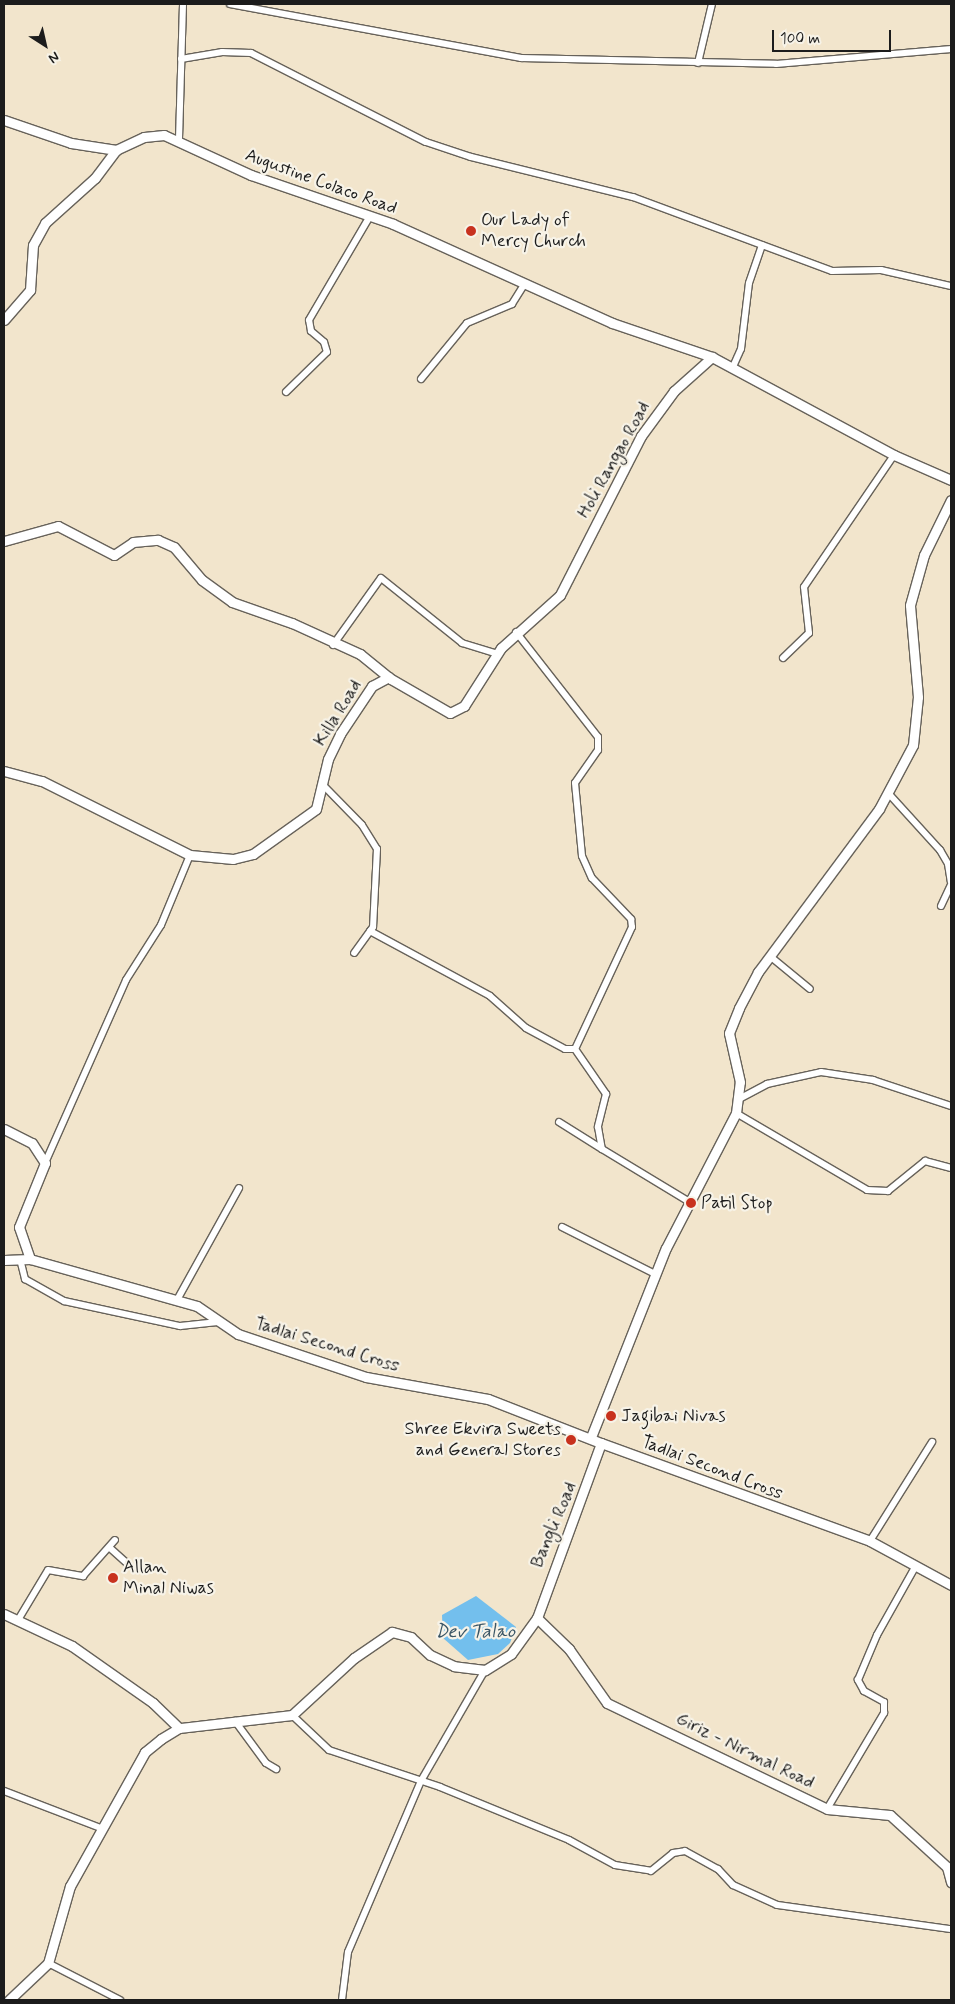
<!DOCTYPE html>
<html>
<head>
<meta charset="utf-8">
<style>
	body { margin:0 }
	#map { position:relative; width:955px; height:2004px; overflow:hidden; background:#f2e5cc; font-family:Mynerve,sans-serif }
	div>[style] { position:absolute }
	.water>* { inset:0; background:#73bfed }
	.roads { filter:drop-shadow(1px 0 #67625a) drop-shadow(-1px 0 #67625a) drop-shadow(0 1px #67625a) drop-shadow(0 -1px #67625a) }
	.minor>* { height:6px; margin:-3px; padding:0 3px; transform-origin:3px; border-radius:3px; background:#fff }
	.tertiary>* { height:9px; margin:-4.5px; padding:0 4.5px; transform-origin:4.5px; border-radius:4.5px; background:#fff }
	.secondary>* { height:9px; margin:-4.5px; padding:0 4.5px; transform-origin:4.5px; border-radius:4.5px; background:#fff }
	.dots>* { width:14px; height:14px; translate:-50% -50%; box-sizing:border-box; border:2px solid #f7f3e8; border-radius:50% }
	span { translate:-50% -50%; white-space:nowrap; text-align:center; line-height:1.15; -webkit-text-stroke:4.5px #f7f3e8; paint-order:stroke }
	.street-label { font-size:18px; color:#1c1c1c }
	.poi-label { font-size:18px; color:#1c1c1c }
	.left { translate:0 -50%; text-align:left }
	.right { translate:-100% -50%; text-align:right }
	.water-label { font-size:19px; color:#3a5565; font-style:italic }
	.frame { position:absolute; inset:0; border:5px solid #1c1c1c; pointer-events:none }
	.north { position:absolute; left:20px; top:20px; width:50px; height:50px; -webkit-text-stroke:4px #f7f3e8; paint-order:stroke; rotate:145deg; font-size:14px; font-weight:700; line-height:20px; text-align:center; color:#1c1c1c }
	.north::after { content:''; display:block; margin:auto; width:18px; height:22px; background:#1c1c1c; clip-path:polygon(50% 0,100% 100%,50% 72%,0 100%) }
	.scale { position:absolute; left:772px; top:30px; width:119px; height:22px; box-sizing:border-box; border:2px solid #1c1c1c; border-top:0; padding-left:6px; font-size:15px; line-height:18px; white-space:nowrap; color:#1c1c1c; -webkit-text-stroke:4px #f7f3e8; paint-order:stroke }
</style>
</head>
<body>
<div id="map">
	<div class="water">
		<i style="clip-path:polygon(476px 1596px,516px 1627px,510px 1643px,498px 1654px,468px 1660px,443px 1638px,442px 1615px)"></i>
	</div>
	<div class="roads">
		<div class="minor">
			<i style="left:230px;top:4px;width:296px;rotate:10.5deg"></i>
			<i style="left:521px;top:58px;width:255px;rotate:1.3deg"></i>
			<i style="left:776px;top:64px;width:176px;rotate:-4.9deg"></i>
			<i style="left:181px;top:59px;width:42px;rotate:-9.7deg"></i>
			<i style="left:222px;top:52px;width:29px;rotate:2deg"></i>
			<i style="left:251px;top:53px;width:196px;rotate:27deg"></i>
			<i style="left:426px;top:142px;width:47px;rotate:18.4deg"></i>
			<i style="left:471px;top:157px;width:167px;rotate:13.9deg"></i>
			<i style="left:633px;top:197px;width:212px;rotate:20.4deg"></i>
			<i style="left:832px;top:271px;width:49px;rotate:-1.2deg"></i>
			<i style="left:881px;top:270px;width:72px;rotate:12.9deg"></i>
			<i style="left:698px;top:63px;width:61px;rotate:-76.7deg"></i>
			<i style="left:179px;top:139px;width:135px;rotate:-88.3deg"></i>
			<i style="left:732px;top:369px;width:22px;rotate:-66deg"></i>
			<i style="left:741px;top:349px;width:66px;rotate:-83.1deg"></i>
			<i style="left:749px;top:283px;width:40px;rotate:-71.1deg"></i>
			<i style="left:421px;top:379px;width:72px;rotate:-50.6deg"></i>
			<i style="left:467px;top:323px;width:49px;rotate:-22.9deg"></i>
			<i style="left:512px;top:304px;width:22px;rotate:-58deg"></i>
			<i style="left:286px;top:392px;width:57px;rotate:-44.3deg"></i>
			<i style="left:327px;top:352px;width:10px;rotate:-107deg"></i>
			<i style="left:324px;top:342px;width:17px;rotate:-140deg"></i>
			<i style="left:311px;top:331px;width:11px;rotate:-100deg"></i>
			<i style="left:309px;top:320px;width:121px;rotate:-59.6deg"></i>
			<i style="left:516px;top:632px;width:133px;rotate:52deg"></i>
			<i style="left:598px;top:737px;width:13px;rotate:90deg"></i>
			<i style="left:598px;top:750px;width:40px;rotate:124.9deg"></i>
			<i style="left:575px;top:783px;width:73px;rotate:84.5deg"></i>
			<i style="left:582px;top:856px;width:24px;rotate:66deg"></i>
			<i style="left:592px;top:878px;width:57px;rotate:46.4deg"></i>
			<i style="left:631px;top:919px;width:8px;rotate:83deg"></i>
			<i style="left:632px;top:927px;width:135px;rotate:115deg"></i>
			<i style="left:333px;top:645px;width:82px;rotate:-54.4deg"></i>
			<i style="left:381px;top:578px;width:104px;rotate:38.7deg"></i>
			<i style="left:462px;top:643px;width:38px;rotate:17deg"></i>
			<i style="left:783px;top:658px;width:36px;rotate:-44deg"></i>
			<i style="left:809px;top:633px;width:46px;rotate:-96.2deg"></i>
			<i style="left:804px;top:587px;width:160px;rotate:-55.7deg"></i>
			<i style="left:324px;top:786px;width:54px;rotate:45.7deg"></i>
			<i style="left:362px;top:825px;width:28px;rotate:58deg"></i>
			<i style="left:377px;top:849px;width:78px;rotate:92.9deg"></i>
			<i style="left:373px;top:927px;width:32px;rotate:126deg"></i>
			<i style="left:889px;top:794px;width:76px;rotate:47.7deg"></i>
			<i style="left:940px;top:850px;width:16px;rotate:60deg"></i>
			<i style="left:948px;top:864px;width:18px;rotate:81deg"></i>
			<i style="left:941px;top:906px;width:23px;rotate:-65deg"></i>
			<i style="left:370px;top:931px;width:136px;rotate:28.4deg"></i>
			<i style="left:490px;top:996px;width:48px;rotate:41.6deg"></i>
			<i style="left:526px;top:1028px;width:44px;rotate:28.3deg"></i>
			<i style="left:565px;top:1049px;width:10px"></i>
			<i style="left:575px;top:1049px;width:55px;rotate:55.4deg"></i>
			<i style="left:606px;top:1094px;width:34px;rotate:104deg"></i>
			<i style="left:598px;top:1127px;width:22px;rotate:80deg"></i>
			<i style="left:602px;top:1149px;width:104px;rotate:31.2deg"></i>
			<i style="left:771px;top:957px;width:50px;rotate:39.4deg"></i>
			<i style="left:739px;top:1099px;width:32px;rotate:-28deg"></i>
			<i style="left:767px;top:1084px;width:55px;rotate:-12.5deg"></i>
			<i style="left:821px;top:1072px;width:53px;rotate:8.7deg"></i>
			<i style="left:873px;top:1080px;width:82px;rotate:18.4deg"></i>
			<i style="left:736px;top:1113px;width:152px;rotate:30.4deg"></i>
			<i style="left:867px;top:1190px;width:21px;rotate:3deg"></i>
			<i style="left:888px;top:1191px;width:48px;rotate:-39deg"></i>
			<i style="left:925px;top:1161px;width:27px;rotate:15deg"></i>
			<i style="left:559px;top:1122px;width:51px;rotate:32.1deg"></i>
			<i style="left:45px;top:1163px;width:200px;rotate:-66.1deg"></i>
			<i style="left:126px;top:980px;width:65px;rotate:-57.5deg"></i>
			<i style="left:161px;top:925px;width:76px;rotate:-67.5deg"></i>
			<i style="left:562px;top:1227px;width:104px;rotate:26.8deg"></i>
			<i style="left:20px;top:1259px;width:21px;rotate:76deg"></i>
			<i style="left:25px;top:1279px;width:45px;rotate:29.4deg"></i>
			<i style="left:64px;top:1301px;width:119px;rotate:12.2deg"></i>
			<i style="left:180px;top:1326px;width:38px;rotate:-6deg"></i>
			<i style="left:177px;top:1300px;width:128px;rotate:-61deg"></i>
			<i style="left:870px;top:1541px;width:117px;rotate:-57.9deg"></i>
			<i style="left:110px;top:1548px;width:24px;rotate:42deg"></i>
			<i style="left:18px;top:1620px;width:58px;rotate:-59deg"></i>
			<i style="left:48px;top:1570px;width:36px;rotate:10deg"></i>
			<i style="left:83px;top:1576px;width:48px;rotate:-48.4deg"></i>
			<i style="left:292px;top:1715px;width:51px;rotate:43.4deg"></i>
			<i style="left:329px;top:1750px;width:117px;rotate:18.4deg"></i>
			<i style="left:440px;top:1787px;width:139px;rotate:22.3deg"></i>
			<i style="left:569px;top:1840px;width:52px;rotate:28.5deg"></i>
			<i style="left:615px;top:1865px;width:36px;rotate:9deg"></i>
			<i style="left:651px;top:1871px;width:28px;rotate:-39deg"></i>
			<i style="left:673px;top:1853px;width:12px;rotate:-9deg"></i>
			<i style="left:685px;top:1851px;width:38px;rotate:29deg"></i>
			<i style="left:718px;top:1869px;width:22px;rotate:47deg"></i>
			<i style="left:733px;top:1885px;width:48px;rotate:24.4deg"></i>
			<i style="left:777px;top:1905px;width:176px;rotate:7.9deg"></i>
			<i style="left:235px;top:1721px;width:52px;rotate:53.6deg"></i>
			<i style="left:266px;top:1763px;width:12px;rotate:31deg"></i>
			<i style="left:4px;top:1791px;width:106px;rotate:21deg"></i>
			<i style="left:827px;top:1809px;width:112px;rotate:-59.3deg"></i>
			<i style="left:884px;top:1713px;width:11px;rotate:-90deg"></i>
			<i style="left:884px;top:1702px;width:23px;rotate:-151deg"></i>
			<i style="left:864px;top:1691px;width:13px;rotate:-119deg"></i>
			<i style="left:858px;top:1680px;width:49px;rotate:-67.1deg"></i>
			<i style="left:877px;top:1635px;width:76px;rotate:-60.7deg"></i>
			<i style="left:48px;top:1963px;width:81px;rotate:27.2deg"></i>
			<i style="left:342px;top:2000px;width:48px;rotate:-82.9deg"></i>
			<i style="left:348px;top:1952px;width:186px;rotate:-66.9deg"></i>
			<i style="left:421px;top:1781px;width:128px;rotate:-60deg"></i>
		</div>
		<div class="tertiary">
			<i style="left:4px;top:120px;width:71px;rotate:18.9deg"></i>
			<i style="left:71px;top:143px;width:46px;rotate:8.8deg"></i>
			<i style="left:4px;top:320px;width:40px;rotate:-49deg"></i>
			<i style="left:30px;top:290px;width:45px;rotate:-86.2deg"></i>
			<i style="left:33px;top:245px;width:25px;rotate:-61deg"></i>
			<i style="left:45px;top:223px;width:67px;rotate:-42deg"></i>
			<i style="left:95px;top:178px;width:35px;rotate:-53deg"></i>
			<i style="left:116px;top:150px;width:31px;rotate:-25deg"></i>
			<i style="left:144px;top:137px;width:20px;rotate:-6deg"></i>
			<i style="left:164px;top:135px;width:96px;rotate:24.7deg"></i>
			<i style="left:251px;top:175px;width:150px;rotate:19deg"></i>
			<i style="left:393px;top:224px;width:240px;rotate:24.3deg"></i>
			<i style="left:612px;top:323px;width:106px;rotate:18.8deg"></i>
			<i style="left:712px;top:357px;width:207px;rotate:28.3deg"></i>
			<i style="left:894px;top:455px;width:62px;rotate:23.7deg"></i>
			<i style="left:4px;top:541px;width:56px;rotate:-15.5deg"></i>
			<i style="left:58px;top:526px;width:63px;rotate:27.4deg"></i>
			<i style="left:114px;top:555px;width:23px;rotate:-34deg"></i>
			<i style="left:133px;top:542px;width:25px;rotate:-5deg"></i>
			<i style="left:158px;top:540px;width:17px;rotate:24deg"></i>
			<i style="left:174px;top:547px;width:43px;rotate:49.7deg"></i>
			<i style="left:202px;top:580px;width:37px;rotate:36deg"></i>
			<i style="left:232px;top:602px;width:64px;rotate:19.3deg"></i>
			<i style="left:292px;top:623px;width:75px;rotate:24.5deg"></i>
			<i style="left:360px;top:654px;width:40px;rotate:39deg"></i>
			<i style="left:391px;top:679px;width:68px;rotate:30deg"></i>
			<i style="left:450px;top:713px;width:16px;rotate:-27deg"></i>
			<i style="left:464px;top:706px;width:69px;rotate:-57.5deg"></i>
			<i style="left:501px;top:648px;width:79px;rotate:-41.9deg"></i>
			<i style="left:560px;top:595px;width:178px;rotate:-63deg"></i>
			<i style="left:641px;top:436px;width:56px;rotate:-53.7deg"></i>
			<i style="left:674px;top:391px;width:51px;rotate:-41.8deg"></i>
			<i style="left:4px;top:771px;width:39px;rotate:15deg"></i>
			<i style="left:42px;top:781px;width:165px;rotate:26.6deg"></i>
			<i style="left:190px;top:855px;width:43px;rotate:5.3deg"></i>
			<i style="left:233px;top:859px;width:21px;rotate:-14deg"></i>
			<i style="left:253px;top:854px;width:77px;rotate:-35.5deg"></i>
			<i style="left:316px;top:809px;width:51px;rotate:-76.5deg"></i>
			<i style="left:328px;top:759px;width:28px;rotate:-64deg"></i>
			<i style="left:340px;top:734px;width:58px;rotate:-56.3deg"></i>
			<i style="left:372px;top:686px;width:19px;rotate:-28deg"></i>
			<i style="left:4px;top:1260px;width:26px;rotate:-2deg"></i>
			<i style="left:591px;top:1437px;width:203px;rotate:-68.4deg"></i>
			<i style="left:666px;top:1248px;width:152px;rotate:-62.6deg"></i>
			<i style="left:736px;top:1113px;width:31px;rotate:-83deg"></i>
			<i style="left:740px;top:1082px;width:50px;rotate:-102.7deg"></i>
			<i style="left:729px;top:1033px;width:27px;rotate:-68deg"></i>
			<i style="left:739px;top:1008px;width:41px;rotate:-62.2deg"></i>
			<i style="left:758px;top:972px;width:203px;rotate:-53.4deg"></i>
			<i style="left:879px;top:809px;width:72px;rotate:-62deg"></i>
			<i style="left:913px;top:745px;width:48px;rotate:-84.1deg"></i>
			<i style="left:918px;top:697px;width:92px;rotate:-95deg"></i>
			<i style="left:910px;top:605px;width:52px;rotate:-74.4deg"></i>
			<i style="left:924px;top:555px;width:61px;rotate:-63.9deg"></i>
			<i style="left:601px;top:1443px;width:286px;rotate:20deg"></i>
			<i style="left:870px;top:1541px;width:92px;rotate:28.5deg"></i>
			<i style="left:4px;top:1614px;width:75px;rotate:25.2deg"></i>
			<i style="left:72px;top:1646px;width:99px;rotate:35.1deg"></i>
			<i style="left:153px;top:1703px;width:36px;rotate:44deg"></i>
		</div>
		<div class="secondary">
			<i style="left:4px;top:1129px;width:31px;rotate:27deg"></i>
			<i style="left:32px;top:1143px;width:24px;rotate:57deg"></i>
			<i style="left:45px;top:1163px;width:69px;rotate:112.1deg"></i>
			<i style="left:19px;top:1227px;width:34px;rotate:71deg"></i>
			<i style="left:30px;top:1259px;width:173px;rotate:15.7deg"></i>
			<i style="left:197px;top:1306px;width:50px;rotate:34.3deg"></i>
			<i style="left:238px;top:1334px;width:135px;rotate:18.6deg"></i>
			<i style="left:366px;top:1377px;width:124px;rotate:10.2deg"></i>
			<i style="left:488px;top:1399px;width:121px;rotate:21.3deg"></i>
			<i style="left:601px;top:1443px;width:186px;rotate:110.1deg"></i>
			<i style="left:537px;top:1618px;width:44px;rotate:125.8deg"></i>
			<i style="left:511px;top:1654px;width:31px;rotate:148deg"></i>
			<i style="left:485px;top:1670px;width:31px;rotate:-173deg"></i>
			<i style="left:454px;top:1666px;width:26px;rotate:-155deg"></i>
			<i style="left:430px;top:1655px;width:26px;rotate:-137deg"></i>
			<i style="left:411px;top:1637px;width:20px;rotate:-165deg"></i>
			<i style="left:392px;top:1632px;width:46px;rotate:145.6deg"></i>
			<i style="left:354px;top:1658px;width:84px;rotate:137.4deg"></i>
			<i style="left:292px;top:1715px;width:114px;rotate:173.4deg"></i>
			<i style="left:179px;top:1728px;width:21px;rotate:149deg"></i>
			<i style="left:161px;top:1739px;width:21px;rotate:141deg"></i>
			<i style="left:145px;top:1752px;width:154px;rotate:119.2deg"></i>
			<i style="left:70px;top:1886px;width:80px;rotate:105.9deg"></i>
			<i style="left:48px;top:1963px;width:54px;rotate:136.5deg"></i>
			<i style="left:537px;top:1618px;width:45px;rotate:44.1deg"></i>
			<i style="left:569px;top:1649px;width:66px;rotate:54.9deg"></i>
			<i style="left:607px;top:1703px;width:244px;rotate:25.7deg"></i>
			<i style="left:827px;top:1809px;width:63px;rotate:5.4deg"></i>
			<i style="left:890px;top:1815px;width:77px;rotate:42.4deg"></i>
			<i style="left:947px;top:1867px;width:16px;rotate:75deg"></i>
		</div>
	</div>
	<div class="dots">
		<i style="left:471px;top:231px;background:#c8321e"></i>
		<i style="left:691px;top:1203px;background:#c8321e"></i>
		<i style="left:611px;top:1416px;background:#c8321e"></i>
		<i style="left:571px;top:1440px;background:#c8321e"></i>
		<i style="left:113px;top:1578px;background:#c8321e"></i>
	</div>
	<div class="street-label">
		<span style="left:321px;top:182px;rotate:20deg">Augustine Colaco Road</span>
		<span style="left:614px;top:460px;rotate:-61deg">Holi Rangao Road</span>
		<span style="left:338px;top:713px;rotate:-58deg">Killa Road</span>
		<span style="left:327px;top:1345px;rotate:17deg">Tadlai Second Cross</span>
		<span style="left:712px;top:1468px;rotate:21deg">Tadlai Second Cross</span>
		<span style="left:554px;top:1525px;rotate:-67deg">Bangli Road</span>
		<span style="left:745px;top:1751px;rotate:26deg">Giriz - Nirmal Road</span>
	</div>
	<div class="poi-label">
		<span class="left" style="left:481px;top:231px">Our Lady of<br>Mercy Church</span>
		<span class="left" style="left:701px;top:1203px">Patil Stop</span>
		<span class="left" style="left:621px;top:1416px">Jagibai Nivas</span>
		<span class="right" style="left:561px;top:1440px">Shree Ekvira Sweets<br>and General Stores</span>
		<span class="left" style="left:123px;top:1578px">Allan<br>Minal Niwas</span>
	</div>
	<div class="water-label">
		<span style="left:475px;top:1632px">Dev Talao</span>
	</div>
	<div class="frame"></div>
	<div class="north">N</div>
	<div class="scale">100 m</div>
</div>
</body>
</html>
